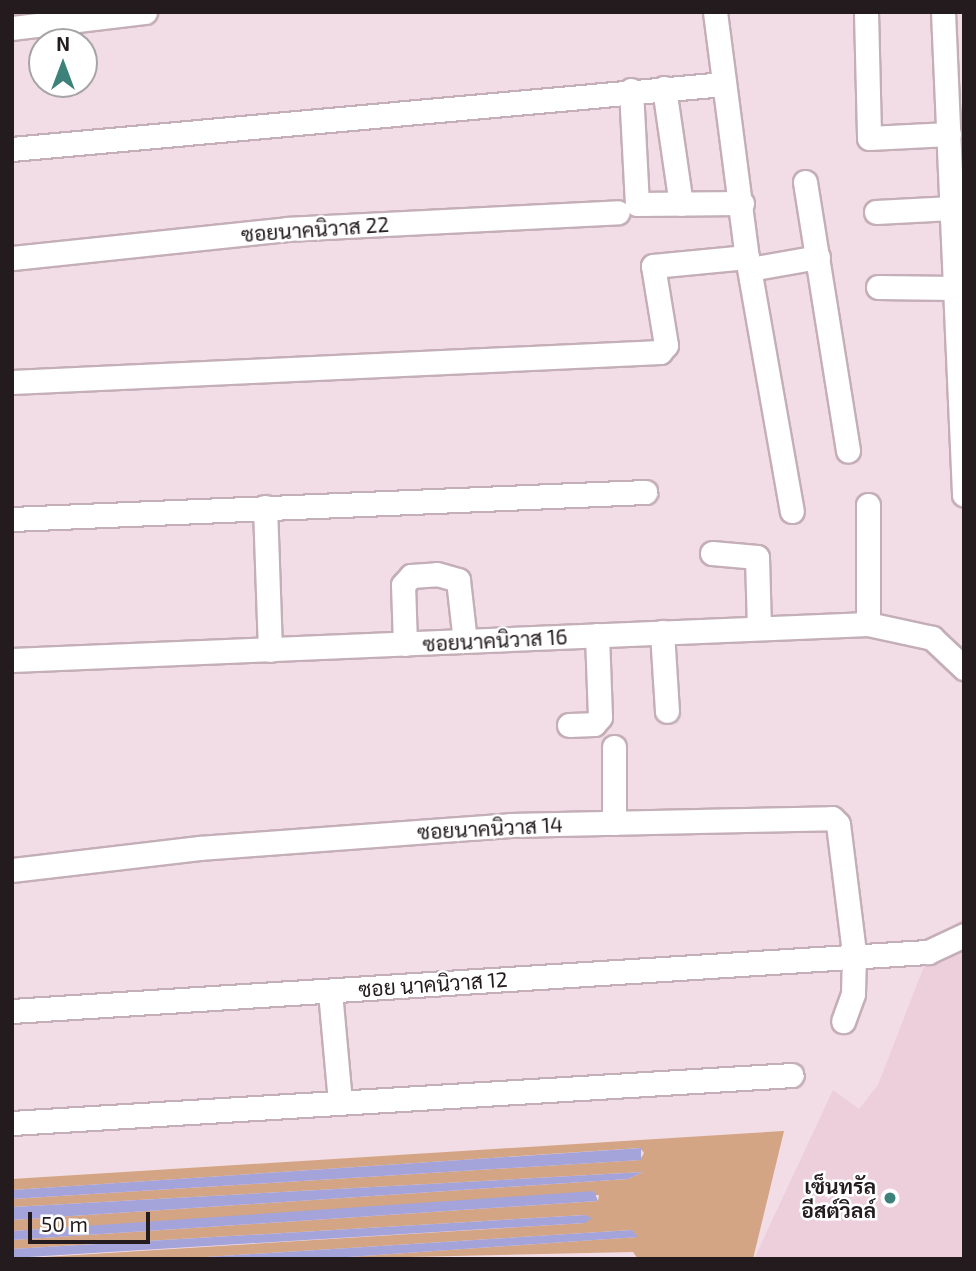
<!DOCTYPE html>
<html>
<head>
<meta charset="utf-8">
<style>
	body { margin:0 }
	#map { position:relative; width:976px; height:1271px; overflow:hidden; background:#f2dce5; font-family:"Exo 2",Sarabun,sans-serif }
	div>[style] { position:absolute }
	.built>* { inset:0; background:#edcedb }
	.green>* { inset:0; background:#d3a584 }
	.water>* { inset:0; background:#a4a4db }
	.roads { filter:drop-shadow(2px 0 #c4aeb7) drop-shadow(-2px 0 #c4aeb7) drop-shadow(0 2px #c4aeb7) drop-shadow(0 -2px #c4aeb7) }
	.minor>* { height:23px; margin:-11.5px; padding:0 11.5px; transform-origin:11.5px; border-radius:11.5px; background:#fff }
	.dots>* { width:19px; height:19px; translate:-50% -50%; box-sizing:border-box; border:4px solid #fff; border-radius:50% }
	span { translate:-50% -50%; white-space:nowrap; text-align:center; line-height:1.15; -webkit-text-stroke:5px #fff; paint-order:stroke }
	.street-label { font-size:21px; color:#231b1e }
	.poi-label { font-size:21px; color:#231b1e; font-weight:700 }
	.right { translate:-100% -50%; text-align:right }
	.frame { position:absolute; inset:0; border:14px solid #231b1e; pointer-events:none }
	.north { position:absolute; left:28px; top:28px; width:70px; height:70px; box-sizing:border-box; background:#fff; border:2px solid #a7a4a5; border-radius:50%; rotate:0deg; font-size:19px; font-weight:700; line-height:28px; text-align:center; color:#231b1e }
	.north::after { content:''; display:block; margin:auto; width:24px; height:32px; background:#3c827a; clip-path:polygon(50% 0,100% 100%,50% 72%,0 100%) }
	.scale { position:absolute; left:28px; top:1212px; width:122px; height:32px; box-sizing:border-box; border:4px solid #231b1e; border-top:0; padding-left:9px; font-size:21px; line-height:24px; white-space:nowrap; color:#231b1e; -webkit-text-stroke:5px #fff; paint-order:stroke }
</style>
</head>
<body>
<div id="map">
	<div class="built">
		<i style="clip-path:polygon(964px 918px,964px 1259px,754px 1259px,833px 1090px,859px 1109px,878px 1085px,935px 938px)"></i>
	</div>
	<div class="green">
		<i style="clip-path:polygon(784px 1131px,753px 1259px,638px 1259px,633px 1252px,320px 1259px,637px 1237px,632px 1230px,174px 1259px,12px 1259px,585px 1223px,585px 1215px,12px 1249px,12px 1240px,598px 1201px,599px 1195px,12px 1231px,12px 1220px,628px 1179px,643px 1172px,12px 1207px,12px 1199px,640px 1160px,644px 1153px,640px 1148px,12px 1190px,12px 1179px)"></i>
	</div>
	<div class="water">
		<i style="clip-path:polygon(641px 1148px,641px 1160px,12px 1199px,12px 1190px)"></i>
		<i style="clip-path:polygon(643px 1172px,628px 1179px,12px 1220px,12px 1207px)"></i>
		<i style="clip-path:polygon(594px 1191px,598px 1201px,12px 1240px,12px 1231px)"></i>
		<i style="clip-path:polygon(585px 1215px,592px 1218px,585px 1223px,12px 1258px,12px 1249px)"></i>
		<i style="clip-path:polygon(632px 1230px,638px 1237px,320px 1259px,174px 1259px)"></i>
	</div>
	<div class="roads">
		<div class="minor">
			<i style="left:715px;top:12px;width:247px;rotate:82.6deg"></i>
			<i style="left:747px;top:257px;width:258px;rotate:80deg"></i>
			<i style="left:866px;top:12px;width:126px;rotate:88.6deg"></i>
			<i style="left:869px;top:138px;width:80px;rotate:-2.9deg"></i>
			<i style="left:943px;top:12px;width:483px;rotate:87.5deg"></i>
			<i style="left:12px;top:28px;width:134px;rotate:-6.9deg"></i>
			<i style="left:664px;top:88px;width:117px;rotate:81.7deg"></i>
			<i style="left:631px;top:90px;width:114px;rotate:87deg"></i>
			<i style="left:637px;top:204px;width:105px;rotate:-0.5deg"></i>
			<i style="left:12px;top:149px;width:715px;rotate:-5.22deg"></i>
			<i style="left:805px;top:182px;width:272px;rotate:80.9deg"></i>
			<i style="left:876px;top:212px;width:76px;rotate:-3deg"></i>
			<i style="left:12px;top:258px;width:277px;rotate:-6deg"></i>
			<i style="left:287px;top:229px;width:331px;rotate:-2.9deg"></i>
			<i style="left:750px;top:269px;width:69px;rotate:-10deg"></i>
			<i style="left:878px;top:287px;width:77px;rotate:0.7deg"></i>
			<i style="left:12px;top:382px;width:649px;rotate:-2.65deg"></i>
			<i style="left:660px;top:352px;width:9px;rotate:-49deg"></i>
			<i style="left:666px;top:345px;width:80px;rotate:-99.3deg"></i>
			<i style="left:653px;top:266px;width:94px;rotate:-5.5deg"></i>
			<i style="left:868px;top:505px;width:119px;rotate:90deg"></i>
			<i style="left:265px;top:507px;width:143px;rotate:88deg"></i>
			<i style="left:12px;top:519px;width:634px;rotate:-2.44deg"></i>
			<i style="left:712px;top:553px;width:45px;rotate:5.1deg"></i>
			<i style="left:757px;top:557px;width:71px;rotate:88.4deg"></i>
			<i style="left:662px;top:632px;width:79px;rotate:86.4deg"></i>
			<i style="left:405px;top:644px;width:59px;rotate:-91.9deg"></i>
			<i style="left:403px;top:585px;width:12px;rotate:-48deg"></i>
			<i style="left:411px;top:576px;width:26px;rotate:-4deg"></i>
			<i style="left:437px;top:574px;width:22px;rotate:16deg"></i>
			<i style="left:458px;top:580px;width:61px;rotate:83.5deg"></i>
			<i style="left:12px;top:660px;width:857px;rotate:-2.41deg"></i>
			<i style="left:868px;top:624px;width:66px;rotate:12.3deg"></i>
			<i style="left:932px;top:638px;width:44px;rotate:43.2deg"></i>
			<i style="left:569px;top:725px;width:25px;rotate:-2deg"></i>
			<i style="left:594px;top:724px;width:9px;rotate:-49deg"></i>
			<i style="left:600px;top:717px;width:82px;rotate:-92.1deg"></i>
			<i style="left:614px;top:747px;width:76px;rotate:90deg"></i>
			<i style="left:12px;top:870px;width:188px;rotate:-6.7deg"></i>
			<i style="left:199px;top:848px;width:312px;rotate:-4.2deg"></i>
			<i style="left:510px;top:825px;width:322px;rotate:-1.2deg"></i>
			<i style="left:832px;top:818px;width:8px;rotate:45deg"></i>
			<i style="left:838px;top:824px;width:130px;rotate:82.9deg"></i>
			<i style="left:854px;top:953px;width:41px;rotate:91.4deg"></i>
			<i style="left:853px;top:994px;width:29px;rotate:110deg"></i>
			<i style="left:330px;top:992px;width:110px;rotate:84.8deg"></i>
			<i style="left:12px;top:1011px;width:918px;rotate:-3.69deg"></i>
			<i style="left:928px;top:952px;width:40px;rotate:-25deg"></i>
			<i style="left:12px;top:1123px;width:781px;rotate:-3.52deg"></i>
		</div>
	</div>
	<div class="dots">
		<i style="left:890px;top:1198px;background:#3c827a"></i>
	</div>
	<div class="street-label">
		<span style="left:315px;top:229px;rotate:-4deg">ซอยนาคนิวาส 22</span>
		<span style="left:495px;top:640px;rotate:-3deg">ซอยนาคนิวาส 16</span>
		<span style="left:490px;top:828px;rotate:-3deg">ซอยนาคนิวาส 14</span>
		<span style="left:433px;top:984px;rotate:-4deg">ซอย นาคนิวาส 12</span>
	</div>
	<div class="poi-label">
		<span class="right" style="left:876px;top:1198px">เซ็นทรัล<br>อีสต์วิลล์</span>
	</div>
	<div class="frame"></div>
	<div class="north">N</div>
	<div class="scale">50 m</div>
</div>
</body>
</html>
